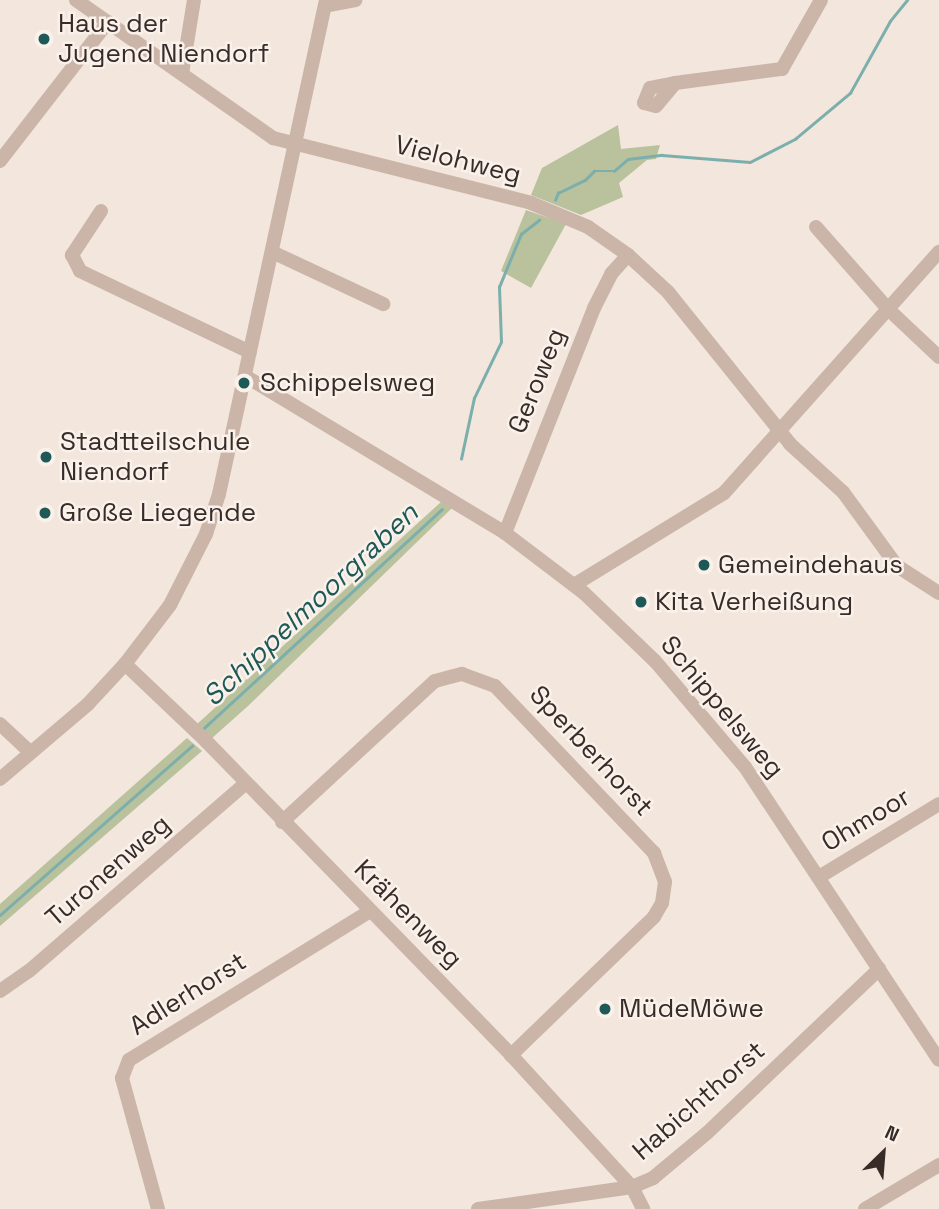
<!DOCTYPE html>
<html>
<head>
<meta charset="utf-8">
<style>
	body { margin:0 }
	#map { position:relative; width:939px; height:1209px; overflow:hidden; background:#f2e6dd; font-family:"Space Grotesk",sans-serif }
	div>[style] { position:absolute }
	.green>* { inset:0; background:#b9c29d }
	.stream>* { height:2.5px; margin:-1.25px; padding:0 1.25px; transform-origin:1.25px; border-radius:1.25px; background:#7cafac }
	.minor>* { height:14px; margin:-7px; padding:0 7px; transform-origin:7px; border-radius:7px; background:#cbb5a9 }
	.dots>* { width:19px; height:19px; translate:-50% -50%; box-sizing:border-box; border:4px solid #faf1ea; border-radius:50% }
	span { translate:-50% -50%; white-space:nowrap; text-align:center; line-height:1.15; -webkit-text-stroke:5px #faf1ea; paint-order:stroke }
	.poi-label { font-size:26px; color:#382c29 }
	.left { translate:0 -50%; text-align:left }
	.street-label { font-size:26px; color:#382c29 }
	.water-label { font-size:28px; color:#1e5957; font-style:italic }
	.north { position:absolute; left:848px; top:1118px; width:70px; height:70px; -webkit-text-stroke:5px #faf1ea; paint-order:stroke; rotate:25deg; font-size:19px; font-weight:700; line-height:28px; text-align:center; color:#382c29 }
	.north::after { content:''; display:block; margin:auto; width:24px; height:32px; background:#382c29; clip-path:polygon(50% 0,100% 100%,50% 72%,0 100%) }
</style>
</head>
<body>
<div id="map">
	<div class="green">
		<i style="clip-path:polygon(618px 125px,621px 149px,660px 145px,656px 159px,647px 160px,619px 183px,623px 197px,581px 215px,531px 195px,542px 168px)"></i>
		<i style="clip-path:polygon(526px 210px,566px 224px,531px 288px,501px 271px)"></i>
		<i style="clip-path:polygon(441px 502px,452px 508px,248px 706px,211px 739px,196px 725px)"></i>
		<i style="clip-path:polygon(187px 738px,202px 751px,0 926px,0 904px)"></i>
	</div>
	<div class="stream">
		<i style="left:555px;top:200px;width:8px;rotate:-67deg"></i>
		<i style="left:558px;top:193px;width:30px;rotate:-26deg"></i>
		<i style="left:585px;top:180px;width:13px;rotate:-45deg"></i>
		<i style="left:594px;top:171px;width:20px"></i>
		<i style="left:614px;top:171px;width:18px;rotate:-41deg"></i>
		<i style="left:628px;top:159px;width:34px;rotate:-7deg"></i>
		<i style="left:662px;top:155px;width:88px;rotate:4.5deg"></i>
		<i style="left:750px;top:162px;width:51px;rotate:-27.1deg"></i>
		<i style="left:795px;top:139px;width:72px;rotate:-39.9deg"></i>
		<i style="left:850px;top:93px;width:82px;rotate:-60.9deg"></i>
		<i style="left:890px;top:21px;width:27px;rotate:-51deg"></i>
		<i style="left:461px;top:459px;width:62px;rotate:-78deg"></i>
		<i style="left:474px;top:398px;width:62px;rotate:-64.3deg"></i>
		<i style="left:501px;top:342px;width:55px;rotate:-92.1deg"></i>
		<i style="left:499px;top:287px;width:57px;rotate:-67.5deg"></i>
		<i style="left:521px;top:234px;width:23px;rotate:-38deg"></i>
		<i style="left:204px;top:728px;width:323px;rotate:-42.6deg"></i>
		<i style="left:0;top:915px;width:256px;rotate:-41.4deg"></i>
	</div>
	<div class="minor">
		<i style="left:76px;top:0;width:241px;rotate:35deg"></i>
		<i style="left:273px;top:138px;width:266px;rotate:14.1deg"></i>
		<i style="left:531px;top:203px;width:62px;rotate:22.8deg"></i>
		<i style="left:588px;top:227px;width:49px;rotate:35deg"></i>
		<i style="left:628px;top:255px;width:54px;rotate:42.8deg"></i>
		<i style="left:668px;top:292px;width:195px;rotate:51.2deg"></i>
		<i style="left:790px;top:444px;width:72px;rotate:42.2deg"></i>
		<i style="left:843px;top:492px;width:92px;rotate:53.9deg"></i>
		<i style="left:897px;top:566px;width:50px;rotate:32.7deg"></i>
		<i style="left:325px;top:6px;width:31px;rotate:-11deg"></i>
		<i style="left:182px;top:74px;width:75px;rotate:-80.8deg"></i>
		<i style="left:675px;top:83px;width:25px;rotate:169deg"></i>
		<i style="left:650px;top:88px;width:16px;rotate:112deg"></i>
		<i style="left:644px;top:103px;width:12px;rotate:14deg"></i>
		<i style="left:656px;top:106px;width:30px;rotate:-50deg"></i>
		<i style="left:675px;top:83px;width:108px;rotate:-7.5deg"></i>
		<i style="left:782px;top:69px;width:79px;rotate:-60.5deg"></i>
		<i style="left:0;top:161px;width:176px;rotate:-52.2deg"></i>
		<i style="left:101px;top:211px;width:53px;rotate:123.4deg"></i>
		<i style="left:72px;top:255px;width:18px;rotate:63deg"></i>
		<i style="left:80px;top:271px;width:188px;rotate:25.5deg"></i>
		<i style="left:816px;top:227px;width:109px;rotate:48.7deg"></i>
		<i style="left:888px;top:309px;width:70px;rotate:43.3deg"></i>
		<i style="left:272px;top:252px;width:123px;rotate:25.1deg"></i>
		<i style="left:245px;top:376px;width:304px;rotate:31.1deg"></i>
		<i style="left:505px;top:533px;width:99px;rotate:37.2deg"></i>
		<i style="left:584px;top:593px;width:98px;rotate:43.8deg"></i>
		<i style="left:655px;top:661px;width:139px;rotate:49.7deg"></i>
		<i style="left:745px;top:767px;width:351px;rotate:56.5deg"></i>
		<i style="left:505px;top:533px;width:242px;rotate:-68.4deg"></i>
		<i style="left:594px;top:308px;width:38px;rotate:-63deg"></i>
		<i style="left:611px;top:274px;width:25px;rotate:-48deg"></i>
		<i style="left:574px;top:585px;width:176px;rotate:-31.5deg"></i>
		<i style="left:724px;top:493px;width:323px;rotate:-48.3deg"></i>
		<i style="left:125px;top:664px;width:112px;rotate:43.5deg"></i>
		<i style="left:206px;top:741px;width:438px;rotate:45.8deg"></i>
		<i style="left:511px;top:1055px;width:179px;rotate:47.5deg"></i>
		<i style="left:632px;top:1187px;width:25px;rotate:63deg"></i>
		<i style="left:0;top:724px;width:42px;rotate:43.1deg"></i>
		<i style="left:0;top:779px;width:116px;rotate:-40.4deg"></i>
		<i style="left:88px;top:704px;width:54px;rotate:-47.2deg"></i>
		<i style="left:125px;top:664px;width:74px;rotate:-52.7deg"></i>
		<i style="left:170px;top:605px;width:80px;rotate:-63.1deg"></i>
		<i style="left:206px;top:534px;width:42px;rotate:-72deg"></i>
		<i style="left:219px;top:494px;width:505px;rotate:-77.78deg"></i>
		<i style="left:282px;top:822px;width:208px;rotate:-42.7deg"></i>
		<i style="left:435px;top:681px;width:28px;rotate:-15deg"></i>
		<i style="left:462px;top:674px;width:35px;rotate:20deg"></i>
		<i style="left:495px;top:686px;width:231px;rotate:46.4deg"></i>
		<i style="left:654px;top:853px;width:31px;rotate:69deg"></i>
		<i style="left:665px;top:882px;width:21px;rotate:98deg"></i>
		<i style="left:662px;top:903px;width:16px;rotate:120deg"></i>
		<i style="left:654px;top:917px;width:199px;rotate:136deg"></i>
		<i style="left:819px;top:877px;width:140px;rotate:-31.3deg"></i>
		<i style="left:0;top:991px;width:35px;rotate:-35deg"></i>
		<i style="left:29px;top:971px;width:286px;rotate:-40.9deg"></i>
		<i style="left:158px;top:1209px;width:136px;rotate:-105.4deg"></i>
		<i style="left:122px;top:1078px;width:19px;rotate:-69deg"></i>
		<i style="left:129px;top:1060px;width:282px;rotate:-31.7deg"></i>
		<i style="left:478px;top:1209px;width:156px;rotate:-8.1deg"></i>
		<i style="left:632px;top:1187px;width:23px;rotate:-23deg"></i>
		<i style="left:653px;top:1178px;width:70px;rotate:-39.8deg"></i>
		<i style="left:707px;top:1133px;width:238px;rotate:-43.6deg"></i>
		<i style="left:865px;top:1209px;width:86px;rotate:-30.7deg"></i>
	</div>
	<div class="dots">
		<i style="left:44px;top:39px;background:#1e5957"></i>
		<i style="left:244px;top:383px;background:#1e5957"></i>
		<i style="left:46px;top:457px;background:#1e5957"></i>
		<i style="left:45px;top:513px;background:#1e5957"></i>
		<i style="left:704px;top:565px;background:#1e5957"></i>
		<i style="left:641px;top:602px;background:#1e5957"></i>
		<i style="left:605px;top:1009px;background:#1e5957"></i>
	</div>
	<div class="poi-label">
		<span class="left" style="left:58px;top:39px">Haus der<br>Jugend Niendorf</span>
		<span class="left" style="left:260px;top:383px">Schippelsweg</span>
		<span class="left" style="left:60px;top:457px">Stadtteilschule<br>Niendorf</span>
		<span class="left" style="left:59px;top:513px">Große Liegende</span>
		<span class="left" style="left:718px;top:565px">Gemeindehaus</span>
		<span class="left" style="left:655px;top:602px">Kita Verheißung</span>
		<span class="left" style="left:619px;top:1009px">MüdeMöwe</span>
	</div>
	<div class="street-label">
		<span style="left:458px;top:160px;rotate:14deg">Vielohweg</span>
		<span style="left:537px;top:381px;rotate:-68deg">Geroweg</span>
		<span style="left:722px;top:707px;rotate:50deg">Schippelsweg</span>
		<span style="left:591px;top:751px;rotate:47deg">Sperberhorst</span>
		<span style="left:866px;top:820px;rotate:-31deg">Ohmoor</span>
		<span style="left:108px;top:871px;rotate:-41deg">Turonenweg</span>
		<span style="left:408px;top:914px;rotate:45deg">Krähenweg</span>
		<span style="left:188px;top:994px;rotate:-32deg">Adlerhorst</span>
		<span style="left:699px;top:1101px;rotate:-41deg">Habichthorst</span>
	</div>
	<div class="water-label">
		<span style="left:310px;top:604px;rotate:-43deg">Schippelmoorgraben</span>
	</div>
	<div class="north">N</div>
</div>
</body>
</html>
